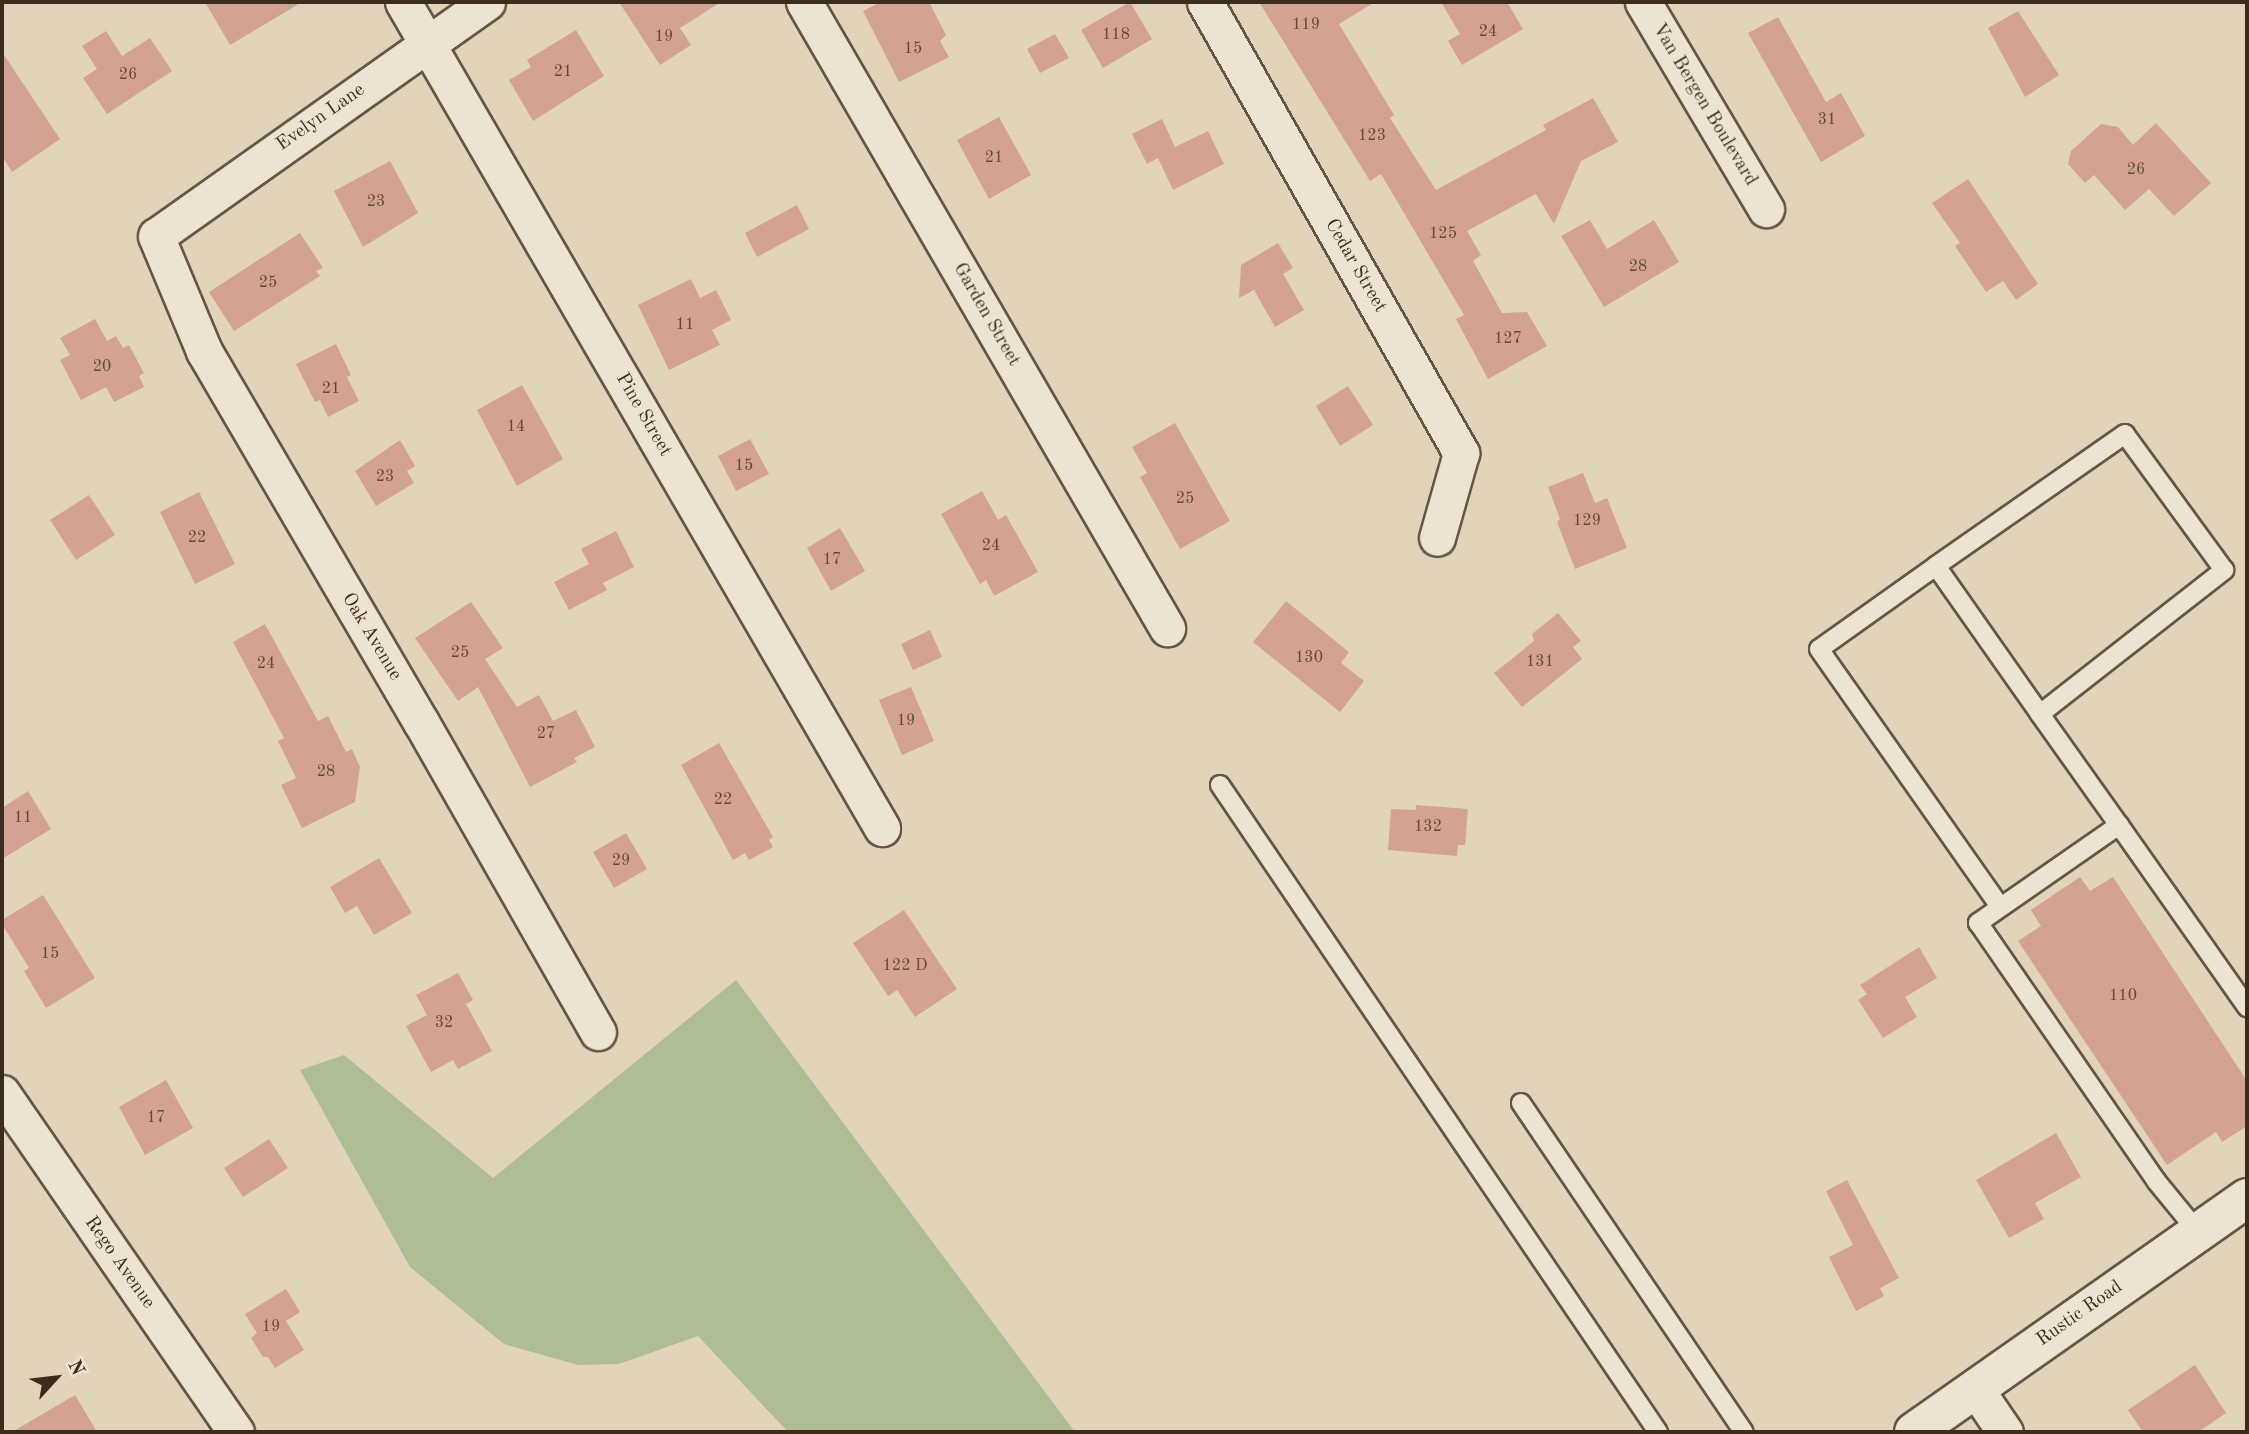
<!DOCTYPE html>
<html>
<head>
<meta charset="utf-8">
<style>
	body { margin:0 }
	#map { position:relative; width:2249px; height:1434px; overflow:hidden; background:#e1d4ba; font-family:"Old Standard TT",serif }
	div>[style] { position:absolute }
	.green>* { inset:0; background:#aebd93 }
	.building>* { inset:0; background:#d4a293 }
	.roads { filter:drop-shadow(2px 0 #645643) drop-shadow(-2px 0 #645643) drop-shadow(0 2px #645643) drop-shadow(0 -2px #645643) }
	.service>* { height:18px; margin:-9px; padding:0 9px; transform-origin:9px; border-radius:9px; background:#ece3d2 }
	.minor>* { height:35px; margin:-17.5px; padding:0 17.5px; transform-origin:17.5px; border-radius:17.5px; background:#ece3d2 }
	.tertiary>* { height:38px; margin:-19px; padding:0 19px; transform-origin:19px; border-radius:19px; background:#ece3d2 }
	span { translate:-50% -50%; white-space:nowrap; text-align:center; line-height:1.15; -webkit-text-stroke:5px #ece3d2; paint-order:stroke }
	.number-label { font-size:16px; color:#614a39 }
	.number-label span { -webkit-text-stroke-width:0 }
	.street-label { font-size:19px; color:#3b2c1b }
	.frame { position:absolute; inset:0; border:4px solid #3b2c1b; pointer-events:none }
	.north { position:absolute; left:21px; top:1343px; width:70px; height:70px; -webkit-text-stroke:5px #ece3d2; paint-order:stroke; rotate:63deg; font-size:19px; font-weight:700; line-height:28px; text-align:center; color:#3b2c1b }
	.north::after { content:''; display:block; margin:auto; width:24px; height:32px; background:#3b2c1b; clip-path:polygon(50% 0,100% 100%,50% 72%,0 100%) }
</style>
</head>
<body>
<div id="map">
	<div class="green">
		<i style="clip-path:polygon(736px 980px,1075px 1432px,788px 1432px,698px 1336px,619px 1364px,578px 1365px,504px 1344px,410px 1267px,300px 1070px,344px 1055px,493px 1178px)"></i>
	</div>
	<div class="building">
		<i style="clip-path:polygon(205px 2px,302px 2px,230px 45px)"></i>
		<i style="clip-path:polygon(619px 2px,721px 2px,680px 28px,691px 45px,660px 65px)"></i>
		<i style="clip-path:polygon(881px 2px,929px 2px,946px 35px,940px 41px,949px 57px,899px 82px,863px 11px)"></i>
		<i style="clip-path:polygon(1130px 2px,1152px 39px,1103px 68px,1081px 30px)"></i>
		<i style="clip-path:polygon(1259px 2px,1375px 2px,1339px 24px,1394px 115px,1390px 118px,1436px 190px,1546px 130px,1543px 125px,1593px 98px,1618px 142px,1581px 161px,1554px 224px,1536px 194px,1467px 231px,1481px 255px,1473px 261px,1502px 313px,1527px 312px,1547px 346px,1488px 379px,1456px 319px,1464px 315px,1381px 174px,1370px 181px)"></i>
		<i style="clip-path:polygon(1441px 2px,1507px 2px,1523px 29px,1462px 65px,1448px 41px,1460px 34px)"></i>
		<i style="clip-path:polygon(2018px 11px,2059px 75px,2025px 97px,1988px 28px)"></i>
		<i style="clip-path:polygon(1778px 17px,1826px 102px,1841px 93px,1865px 136px,1821px 162px,1748px 33px)"></i>
		<i style="clip-path:polygon(576px 30px,604px 76px,533px 121px,509px 80px,531px 67px,527px 60px)"></i>
		<i style="clip-path:polygon(106px 31px,122px 56px,150px 38px,172px 71px,107px 114px,83px 78px,97px 69px,82px 46px)"></i>
		<i style="clip-path:polygon(1055px 34px,1069px 58px,1040px 73px,1027px 49px)"></i>
		<i style="clip-path:polygon(2px 52px,60px 139px,12px 172px,2px 156px)"></i>
		<i style="clip-path:polygon(999px 117px,1031px 175px,989px 199px,957px 140px)"></i>
		<i style="clip-path:polygon(1162px 119px,1175px 147px,1208px 131px,1224px 164px,1173px 190px,1158px 158px,1147px 164px,1132px 134px)"></i>
		<i style="clip-path:polygon(2156px 123px,2211px 183px,2174px 216px,2149px 189px,2125px 210px,2094px 175px,2085px 183px,2068px 164px,2071px 151px,2101px 124px,2118px 127px,2133px 145px)"></i>
		<i style="clip-path:polygon(390px 161px,418px 213px,363px 247px,334px 191px)"></i>
		<i style="clip-path:polygon(1968px 179px,2038px 284px,2016px 300px,2003px 281px,1986px 292px,1955px 246px,1960px 243px,1932px 203px)"></i>
		<i style="clip-path:polygon(797px 205px,809px 229px,757px 257px,745px 233px)"></i>
		<i style="clip-path:polygon(1590px 220px,1607px 249px,1654px 220px,1679px 262px,1604px 307px,1561px 236px)"></i>
		<i style="clip-path:polygon(300px 233px,323px 268px,316px 271px,320px 276px,234px 331px,209px 292px)"></i>
		<i style="clip-path:polygon(1278px 243px,1293px 268px,1283px 274px,1304px 310px,1275px 327px,1254px 290px,1239px 298px,1241px 265px)"></i>
		<i style="clip-path:polygon(691px 279px,700px 298px,716px 290px,731px 320px,712px 330px,720px 345px,669px 370px,638px 305px)"></i>
		<i style="clip-path:polygon(95px 319px,107px 341px,116px 336px,123px 348px,129px 345px,144px 373px,139px 376px,144px 387px,114px 402px,106px 387px,81px 400px,60px 360px,70px 355px,60px 338px)"></i>
		<i style="clip-path:polygon(336px 344px,351px 375px,347px 377px,359px 401px,328px 417px,320px 400px,315px 402px,296px 364px)"></i>
		<i style="clip-path:polygon(522px 385px,563px 459px,517px 486px,477px 410px)"></i>
		<i style="clip-path:polygon(1348px 386px,1373px 425px,1340px 446px,1316px 406px)"></i>
		<i style="clip-path:polygon(1175px 423px,1230px 521px,1180px 549px,1140px 477px,1147px 473px,1132px 447px)"></i>
		<i style="clip-path:polygon(750px 439px,769px 474px,736px 491px,718px 456px)"></i>
		<i style="clip-path:polygon(400px 440px,415px 466px,407px 471px,414px 483px,376px 506px,355px 471px)"></i>
		<i style="clip-path:polygon(1583px 473px,1595px 503px,1607px 498px,1627px 548px,1575px 569px,1557px 522px,1560px 519px,1548px 487px)"></i>
		<i style="clip-path:polygon(982px 491px,998px 520px,1006px 515px,1038px 572px,994px 596px,986px 580px,980px 584px,941px 514px)"></i>
		<i style="clip-path:polygon(199px 492px,235px 564px,195px 584px,160px 512px)"></i>
		<i style="clip-path:polygon(89px 495px,115px 535px,76px 560px,50px 520px)"></i>
		<i style="clip-path:polygon(840px 528px,865px 571px,831px 591px,807px 548px)"></i>
		<i style="clip-path:polygon(616px 531px,634px 567px,603px 583px,607px 590px,569px 610px,554px 582px,589px 564px,581px 549px)"></i>
		<i style="clip-path:polygon(1286px 601px,1349px 652px,1341px 663px,1364px 681px,1340px 712px,1253px 642px)"></i>
		<i style="clip-path:polygon(471px 602px,503px 648px,485px 659px,517px 707px,539px 695px,553px 721px,576px 710px,595px 747px,574px 758px,577px 762px,530px 787px,478px 687px,458px 701px,415px 638px)"></i>
		<i style="clip-path:polygon(1558px 613px,1581px 641px,1573px 647px,1582px 659px,1522px 707px,1494px 673px,1534px 641px,1532px 634px)"></i>
		<i style="clip-path:polygon(265px 624px,318px 721px,328px 716px,346px 752px,352px 749px,360px 767px,355px 802px,302px 828px,281px 785px,296px 778px,278px 741px,284px 738px,233px 642px)"></i>
		<i style="clip-path:polygon(930px 630px,942px 657px,913px 670px,901px 644px)"></i>
		<i style="clip-path:polygon(911px 687px,934px 741px,902px 755px,879px 700px)"></i>
		<i style="clip-path:polygon(719px 743px,773px 837px,769px 840px,773px 847px,749px 860px,745px 853px,733px 860px,681px 765px)"></i>
		<i style="clip-path:polygon(28px 791px,51px 829px,2px 859px,2px 808px)"></i>
		<i style="clip-path:polygon(1416px 805px,1468px 809px,1465px 845px,1458px 845px,1457px 856px,1388px 850px,1391px 809px,1416px 810px)"></i>
		<i style="clip-path:polygon(626px 833px,647px 869px,614px 888px,593px 852px)"></i>
		<i style="clip-path:polygon(379px 858px,412px 913px,374px 935px,357px 906px,345px 913px,330px 887px)"></i>
		<i style="clip-path:polygon(2080px 877px,2090px 891px,2113px 877px,2247px 1081px,2247px 1126px,2222px 1142px,2216px 1132px,2167px 1165px,2018px 941px,2041px 926px,2031px 910px)"></i>
		<i style="clip-path:polygon(43px 895px,95px 978px,46px 1008px,24px 971px,29px 968px,2px 924px,2px 920px)"></i>
		<i style="clip-path:polygon(904px 910px,957px 989px,915px 1017px,897px 990px,888px 996px,853px 943px)"></i>
		<i style="clip-path:polygon(1919px 947px,1937px 978px,1905px 997px,1917px 1017px,1883px 1038px,1858px 1000px,1867px 994px,1860px 985px)"></i>
		<i style="clip-path:polygon(458px 973px,473px 1000px,466px 1004px,492px 1051px,458px 1069px,453px 1060px,431px 1072px,406px 1026px,427px 1015px,416px 995px)"></i>
		<i style="clip-path:polygon(166px 1080px,193px 1128px,145px 1155px,119px 1107px)"></i>
		<i style="clip-path:polygon(2056px 1133px,2081px 1177px,2035px 1203px,2044px 1219px,2009px 1238px,1976px 1180px)"></i>
		<i style="clip-path:polygon(269px 1139px,288px 1168px,243px 1197px,224px 1168px)"></i>
		<i style="clip-path:polygon(1847px 1180px,1899px 1278px,1880px 1288px,1884px 1296px,1856px 1311px,1829px 1257px,1853px 1245px,1826px 1191px)"></i>
		<i style="clip-path:polygon(286px 1289px,300px 1312px,286px 1321px,304px 1350px,275px 1368px,268px 1357px,263px 1357px,251px 1338px,257px 1333px,245px 1314px)"></i>
		<i style="clip-path:polygon(2195px 1365px,2226px 1413px,2198px 1432px,2143px 1432px,2128px 1410px)"></i>
		<i style="clip-path:polygon(75px 1395px,97px 1432px,12px 1432px)"></i>
	</div>
	<div class="roads">
		<div class="service">
			<i style="left:1936px;top:566px;width:143px;rotate:144.6deg"></i>
			<i style="left:1819px;top:649px;width:315px;rotate:54.9deg"></i>
			<i style="left:2040px;top:714px;width:234px;rotate:-38deg"></i>
			<i style="left:2224px;top:570px;width:168px;rotate:-126.1deg"></i>
			<i style="left:2125px;top:434px;width:231px;rotate:145.1deg"></i>
			<i style="left:1936px;top:566px;width:181px;rotate:54.9deg"></i>
			<i style="left:2040px;top:714px;width:136px;rotate:54.6deg"></i>
			<i style="left:1220px;top:785px;width:781px;rotate:55.9deg"></i>
			<i style="left:1521px;top:1103px;width:397px;rotate:55.9deg"></i>
			<i style="left:2198px;top:1232px;width:65px;rotate:-129.4deg"></i>
			<i style="left:2157px;top:1182px;width:315px;rotate:-124.6deg"></i>
			<i style="left:1978px;top:923px;width:172px;rotate:-34.8deg"></i>
			<i style="left:2119px;top:825px;width:223px;rotate:54.9deg"></i>
		</div>
		<div class="minor">
			<i style="left:403px;top:2px;width:955px;rotate:59.89deg"></i>
			<i style="left:487px;top:2px;width:405px;rotate:144.7deg"></i>
			<i style="left:156px;top:236px;width:125px;rotate:67.3deg"></i>
			<i style="left:204px;top:351px;width:430px;rotate:59.7deg"></i>
			<i style="left:421px;top:722px;width:357px;rotate:60.3deg"></i>
			<i style="left:804px;top:2px;width:724px;rotate:59.89deg"></i>
			<i style="left:1205px;top:2px;width:519px;rotate:60.42deg"></i>
			<i style="left:1461px;top:453px;width:88px;rotate:105.8deg"></i>
			<i style="left:1643px;top:2px;width:241px;rotate:59.3deg"></i>
			<i style="left:2px;top:1093px;width:412px;rotate:55.4deg"></i>
			<i style="left:1975px;top:1388px;width:53px;rotate:55.7deg"></i>
		</div>
		<div class="tertiary">
			<i style="left:1914px;top:1432px;width:407px;rotate:-35.1deg"></i>
		</div>
	</div>
	<div class="number-label">
		<span style="left:1306px;top:25px">119</span>
		<span style="left:1488px;top:32px">24</span>
		<span style="left:1116px;top:35px">118</span>
		<span style="left:664px;top:37px">19</span>
		<span style="left:913px;top:49px">15</span>
		<span style="left:563px;top:72px">21</span>
		<span style="left:128px;top:75px">26</span>
		<span style="left:1827px;top:120px">31</span>
		<span style="left:1372px;top:136px">123</span>
		<span style="left:994px;top:158px">21</span>
		<span style="left:2136px;top:170px">26</span>
		<span style="left:376px;top:202px">23</span>
		<span style="left:1443px;top:234px">125</span>
		<span style="left:1638px;top:267px">28</span>
		<span style="left:268px;top:283px">25</span>
		<span style="left:685px;top:325px">11</span>
		<span style="left:1508px;top:339px">127</span>
		<span style="left:102px;top:367px">20</span>
		<span style="left:331px;top:389px">21</span>
		<span style="left:516px;top:427px">14</span>
		<span style="left:744px;top:466px">15</span>
		<span style="left:385px;top:477px">23</span>
		<span style="left:1185px;top:499px">25</span>
		<span style="left:1587px;top:521px">129</span>
		<span style="left:197px;top:538px">22</span>
		<span style="left:991px;top:546px">24</span>
		<span style="left:832px;top:560px">17</span>
		<span style="left:460px;top:653px">25</span>
		<span style="left:1309px;top:658px">130</span>
		<span style="left:1540px;top:662px">131</span>
		<span style="left:266px;top:664px">24</span>
		<span style="left:906px;top:721px">19</span>
		<span style="left:546px;top:734px">27</span>
		<span style="left:326px;top:772px">28</span>
		<span style="left:723px;top:800px">22</span>
		<span style="left:23px;top:818px">11</span>
		<span style="left:1428px;top:827px">132</span>
		<span style="left:621px;top:861px">29</span>
		<span style="left:50px;top:954px">15</span>
		<span style="left:905px;top:966px">122 D</span>
		<span style="left:2123px;top:996px">110</span>
		<span style="left:444px;top:1023px">32</span>
		<span style="left:156px;top:1118px">17</span>
		<span style="left:271px;top:1327px">19</span>
	</div>
	<div class="street-label">
		<span style="left:1704px;top:105px;rotate:59deg">Van Bergen Boulevard</span>
		<span style="left:321px;top:118px;rotate:-35deg">Evelyn Lane</span>
		<span style="left:1355px;top:266px;rotate:60deg">Cedar Street</span>
		<span style="left:986px;top:315px;rotate:60deg">Garden Street</span>
		<span style="left:643px;top:415px;rotate:60deg">Pine Street</span>
		<span style="left:371px;top:637px;rotate:59deg">Oak Avenue</span>
		<span style="left:119px;top:1263px;rotate:55deg">Rego Avenue</span>
		<span style="left:2080px;top:1314px;rotate:-35deg">Rustic Road</span>
	</div>
	<div class="frame"></div>
	<div class="north">N</div>
</div>
</body>
</html>
